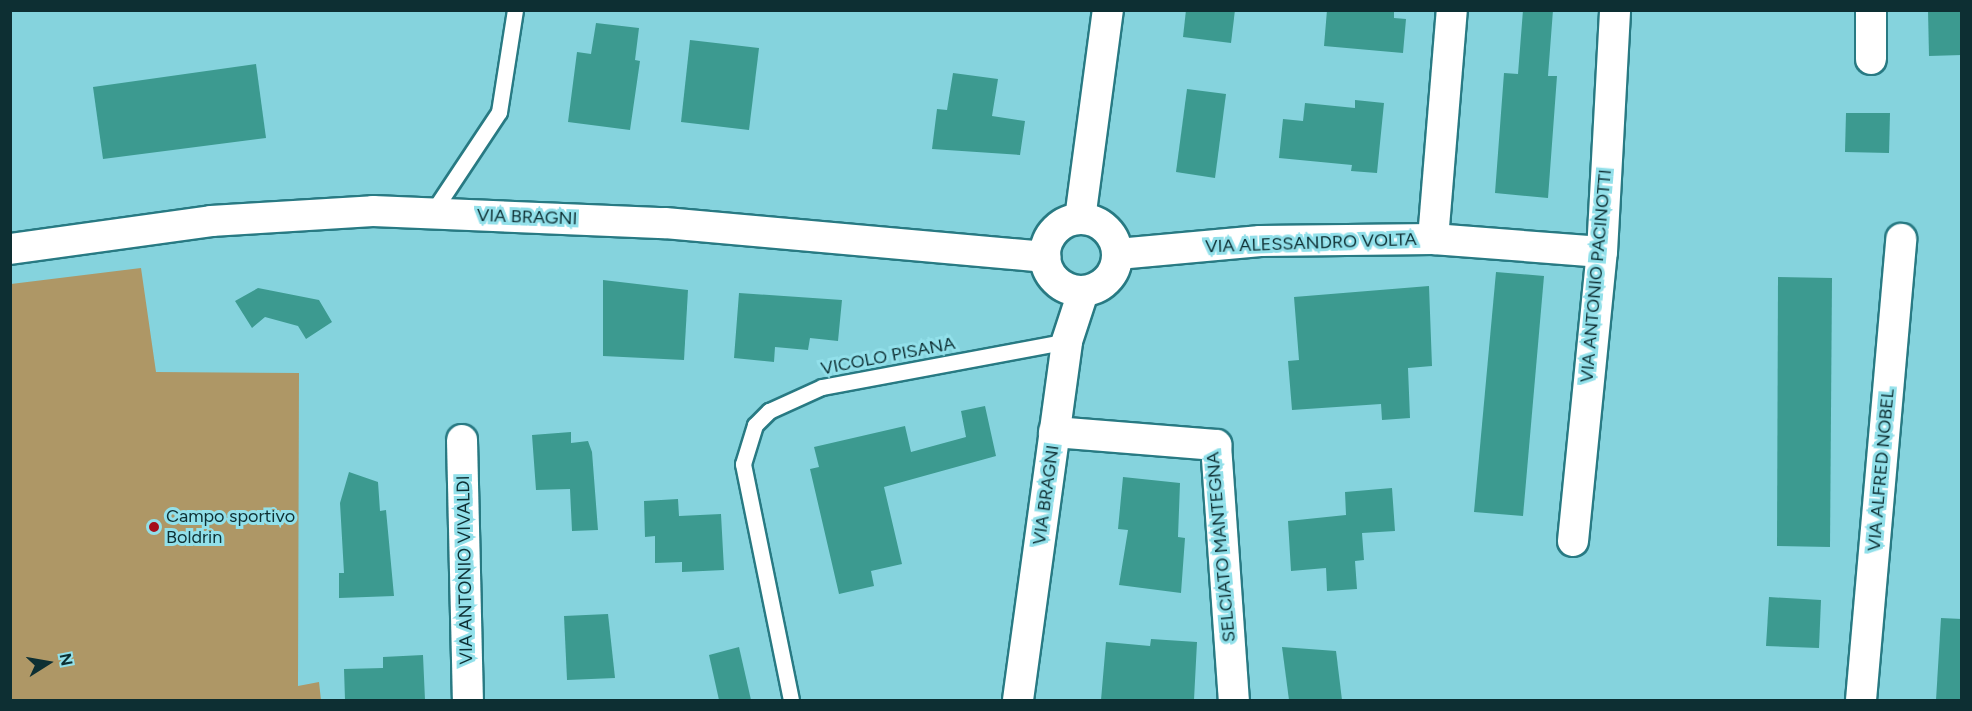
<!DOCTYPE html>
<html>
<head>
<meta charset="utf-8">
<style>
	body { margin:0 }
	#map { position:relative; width:1972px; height:711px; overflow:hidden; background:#85d3dd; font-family:Figtree,sans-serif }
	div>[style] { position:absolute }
	.green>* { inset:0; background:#ae9766 }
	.building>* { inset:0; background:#3c9a90 }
	.roads { filter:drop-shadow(2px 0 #287a83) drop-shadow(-2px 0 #287a83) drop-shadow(0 2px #287a83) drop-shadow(0 -2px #287a83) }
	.lane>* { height:15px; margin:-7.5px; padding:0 7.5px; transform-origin:7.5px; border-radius:7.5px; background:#fff }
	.street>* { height:30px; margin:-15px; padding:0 15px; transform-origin:15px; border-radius:15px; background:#fff }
	.street>.ring { margin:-15px; padding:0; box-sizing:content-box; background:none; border:30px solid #fff; border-radius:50% }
	.dots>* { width:16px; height:16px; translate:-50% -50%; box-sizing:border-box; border:3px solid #92e0ea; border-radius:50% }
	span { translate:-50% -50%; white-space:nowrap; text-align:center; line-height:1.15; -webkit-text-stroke:6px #92e0ea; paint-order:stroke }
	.street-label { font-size:18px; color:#0d2f33 }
	.poi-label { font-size:18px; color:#0d2f33 }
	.left { translate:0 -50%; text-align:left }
	.frame { position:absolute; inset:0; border:12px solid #0d2f33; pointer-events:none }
	.north { position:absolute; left:18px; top:633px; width:60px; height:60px; -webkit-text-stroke:4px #92e0ea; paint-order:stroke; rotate:79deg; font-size:16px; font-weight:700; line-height:24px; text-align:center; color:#0d2f33 }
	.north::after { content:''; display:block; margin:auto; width:21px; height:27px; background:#0d2f33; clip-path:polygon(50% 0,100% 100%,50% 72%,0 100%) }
</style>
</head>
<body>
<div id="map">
	<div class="green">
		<i style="clip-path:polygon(141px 268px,156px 372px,299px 373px,298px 686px,319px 682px,321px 700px,11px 700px,11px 284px)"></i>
	</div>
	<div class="building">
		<i style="clip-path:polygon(1186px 10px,1235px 10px,1231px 43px,1183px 37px)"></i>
		<i style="clip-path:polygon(1327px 10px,1394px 10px,1394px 18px,1406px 19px,1403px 53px,1324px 46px)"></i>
		<i style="clip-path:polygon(1523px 10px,1553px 10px,1548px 76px,1557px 76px,1548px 198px,1495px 193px,1504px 73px,1518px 74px)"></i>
		<i style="clip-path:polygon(1928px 10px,1962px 10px,1962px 55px,1929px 56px)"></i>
		<i style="clip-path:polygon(596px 23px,639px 28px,635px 60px,640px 61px,630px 130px,568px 122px,577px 52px,591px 54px)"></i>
		<i style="clip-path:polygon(690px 40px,759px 48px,749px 130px,681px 122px)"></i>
		<i style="clip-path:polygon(256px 64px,266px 138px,103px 159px,93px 87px)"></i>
		<i style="clip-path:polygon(953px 73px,998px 79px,992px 116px,1025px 121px,1020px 155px,932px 149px,937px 109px,947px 110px)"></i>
		<i style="clip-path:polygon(1187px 89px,1226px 94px,1215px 178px,1176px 172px)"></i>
		<i style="clip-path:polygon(1355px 100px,1384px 103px,1377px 173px,1351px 171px,1352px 165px,1279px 158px,1283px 119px,1303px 121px,1305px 103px,1355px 108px)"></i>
		<i style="clip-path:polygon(1846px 113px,1890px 113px,1889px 153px,1845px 152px)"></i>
		<i style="clip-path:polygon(1496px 272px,1544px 276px,1523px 516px,1474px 512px)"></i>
		<i style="clip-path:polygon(1778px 277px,1832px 278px,1830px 547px,1777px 546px)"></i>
		<i style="clip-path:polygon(603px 280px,688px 290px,684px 360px,603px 356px)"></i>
		<i style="clip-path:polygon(1429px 286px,1432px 366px,1408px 368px,1410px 418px,1382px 420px,1381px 404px,1292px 410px,1288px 361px,1299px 360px,1294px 297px)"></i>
		<i style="clip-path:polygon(258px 288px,319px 300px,332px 322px,306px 339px,298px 326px,265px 317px,252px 328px,235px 301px)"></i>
		<i style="clip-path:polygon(739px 293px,842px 300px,838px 341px,810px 338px,808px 350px,775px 347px,774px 362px,734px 358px)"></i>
		<i style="clip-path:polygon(985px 406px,996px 456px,884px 487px,902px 564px,871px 571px,874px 586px,839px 594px,810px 469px,819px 467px,814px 447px,905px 426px,911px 452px,966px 437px,961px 411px)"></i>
		<i style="clip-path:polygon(571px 432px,571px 443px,588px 441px,592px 452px,598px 530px,572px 531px,570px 489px,536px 490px,532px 435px)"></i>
		<i style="clip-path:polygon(349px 472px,378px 482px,380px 511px,386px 510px,394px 596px,339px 598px,339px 573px,344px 573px,340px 503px)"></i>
		<i style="clip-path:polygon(1123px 477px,1180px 483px,1178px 537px,1185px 538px,1181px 593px,1119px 585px,1128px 530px,1118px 529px)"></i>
		<i style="clip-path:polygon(1392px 488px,1395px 531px,1362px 533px,1364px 560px,1355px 561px,1357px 589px,1327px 591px,1326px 568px,1291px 571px,1288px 521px,1346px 515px,1345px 492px)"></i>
		<i style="clip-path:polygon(678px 499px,679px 516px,721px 514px,724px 570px,682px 572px,682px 562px,655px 563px,655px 536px,645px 537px,644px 501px)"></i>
		<i style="clip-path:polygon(1769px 597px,1821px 600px,1819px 648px,1766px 646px)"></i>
		<i style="clip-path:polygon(608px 614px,615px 678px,567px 680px,564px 616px)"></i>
		<i style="clip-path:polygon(1941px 618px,1962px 619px,1962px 700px,1936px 700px)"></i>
		<i style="clip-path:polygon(1151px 639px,1197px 642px,1194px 700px,1101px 700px,1106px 642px,1150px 646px)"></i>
		<i style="clip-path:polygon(739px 647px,751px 700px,719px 700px,709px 655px)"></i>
		<i style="clip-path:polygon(1282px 647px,1336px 651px,1342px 700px,1289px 700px)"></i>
		<i style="clip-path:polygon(423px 655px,425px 700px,345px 700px,344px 669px,383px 668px,383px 657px)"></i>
	</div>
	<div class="roads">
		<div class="lane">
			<i style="left:432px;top:213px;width:121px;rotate:-56.4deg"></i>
			<i style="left:499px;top:112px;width:103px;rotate:-81.1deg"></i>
			<i style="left:791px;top:700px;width:241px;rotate:-101.5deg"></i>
			<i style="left:743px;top:464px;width:41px;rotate:-72.9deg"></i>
			<i style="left:755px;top:425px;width:20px;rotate:-45deg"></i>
			<i style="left:769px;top:411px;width:58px;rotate:-24.4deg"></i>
			<i style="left:822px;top:387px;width:249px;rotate:-10.6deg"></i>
		</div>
		<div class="street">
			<i style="left:1871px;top:59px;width:49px;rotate:-90deg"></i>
			<i class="ring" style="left:1045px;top:219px;width:42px;height:42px"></i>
			<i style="left:1080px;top:219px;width:211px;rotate:-82.4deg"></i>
			<i style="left:1433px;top:239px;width:230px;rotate:-85.3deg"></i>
			<i style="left:10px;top:249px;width:203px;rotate:-7.9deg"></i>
			<i style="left:211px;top:221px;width:162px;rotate:-3.5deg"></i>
			<i style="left:373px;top:211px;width:292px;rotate:2.4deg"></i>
			<i style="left:665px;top:223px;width:382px;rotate:5.1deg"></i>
			<i style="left:1118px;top:254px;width:143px;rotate:-5.2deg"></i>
			<i style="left:1260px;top:241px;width:173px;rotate:-0.7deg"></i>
			<i style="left:1433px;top:239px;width:169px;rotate:4.4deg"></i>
			<i style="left:1054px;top:432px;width:163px;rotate:4.6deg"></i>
			<i style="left:1216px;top:445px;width:256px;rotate:86deg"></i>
			<i style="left:462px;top:440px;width:260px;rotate:88.7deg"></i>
			<i style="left:1573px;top:541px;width:290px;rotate:-84.3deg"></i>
			<i style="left:1602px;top:252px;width:242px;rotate:-86.9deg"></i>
			<i style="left:1018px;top:700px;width:362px;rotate:-82.2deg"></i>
			<i style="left:1067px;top:341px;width:52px;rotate:-71.9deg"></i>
			<i style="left:1861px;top:700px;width:463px;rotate:-85deg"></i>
		</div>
	</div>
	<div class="dots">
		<i style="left:154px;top:527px;background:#a60f1b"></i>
	</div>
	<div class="street-label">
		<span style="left:527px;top:217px;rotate:2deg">VIA BRAGNI</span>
		<span style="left:1311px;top:243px;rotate:-2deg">VIA ALESSANDRO VOLTA</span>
		<span style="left:1596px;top:276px;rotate:-85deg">VIA ANTONIO PACINOTTI</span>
		<span style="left:888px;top:356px;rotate:-11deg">VICOLO PISANA</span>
		<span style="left:1881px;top:470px;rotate:-85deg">VIA ALFRED NOBEL</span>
		<span style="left:1046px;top:495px;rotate:-82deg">VIA BRAGNI</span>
		<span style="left:1221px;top:547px;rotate:-95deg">SELCIATO MANTEGNA</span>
		<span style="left:465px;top:570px;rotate:-91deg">VIA ANTONIO VIVALDI</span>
	</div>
	<div class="poi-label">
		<span class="left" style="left:166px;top:527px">Campo sportivo<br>Boldrin</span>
	</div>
	<div class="frame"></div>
	<div class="north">N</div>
</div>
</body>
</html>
